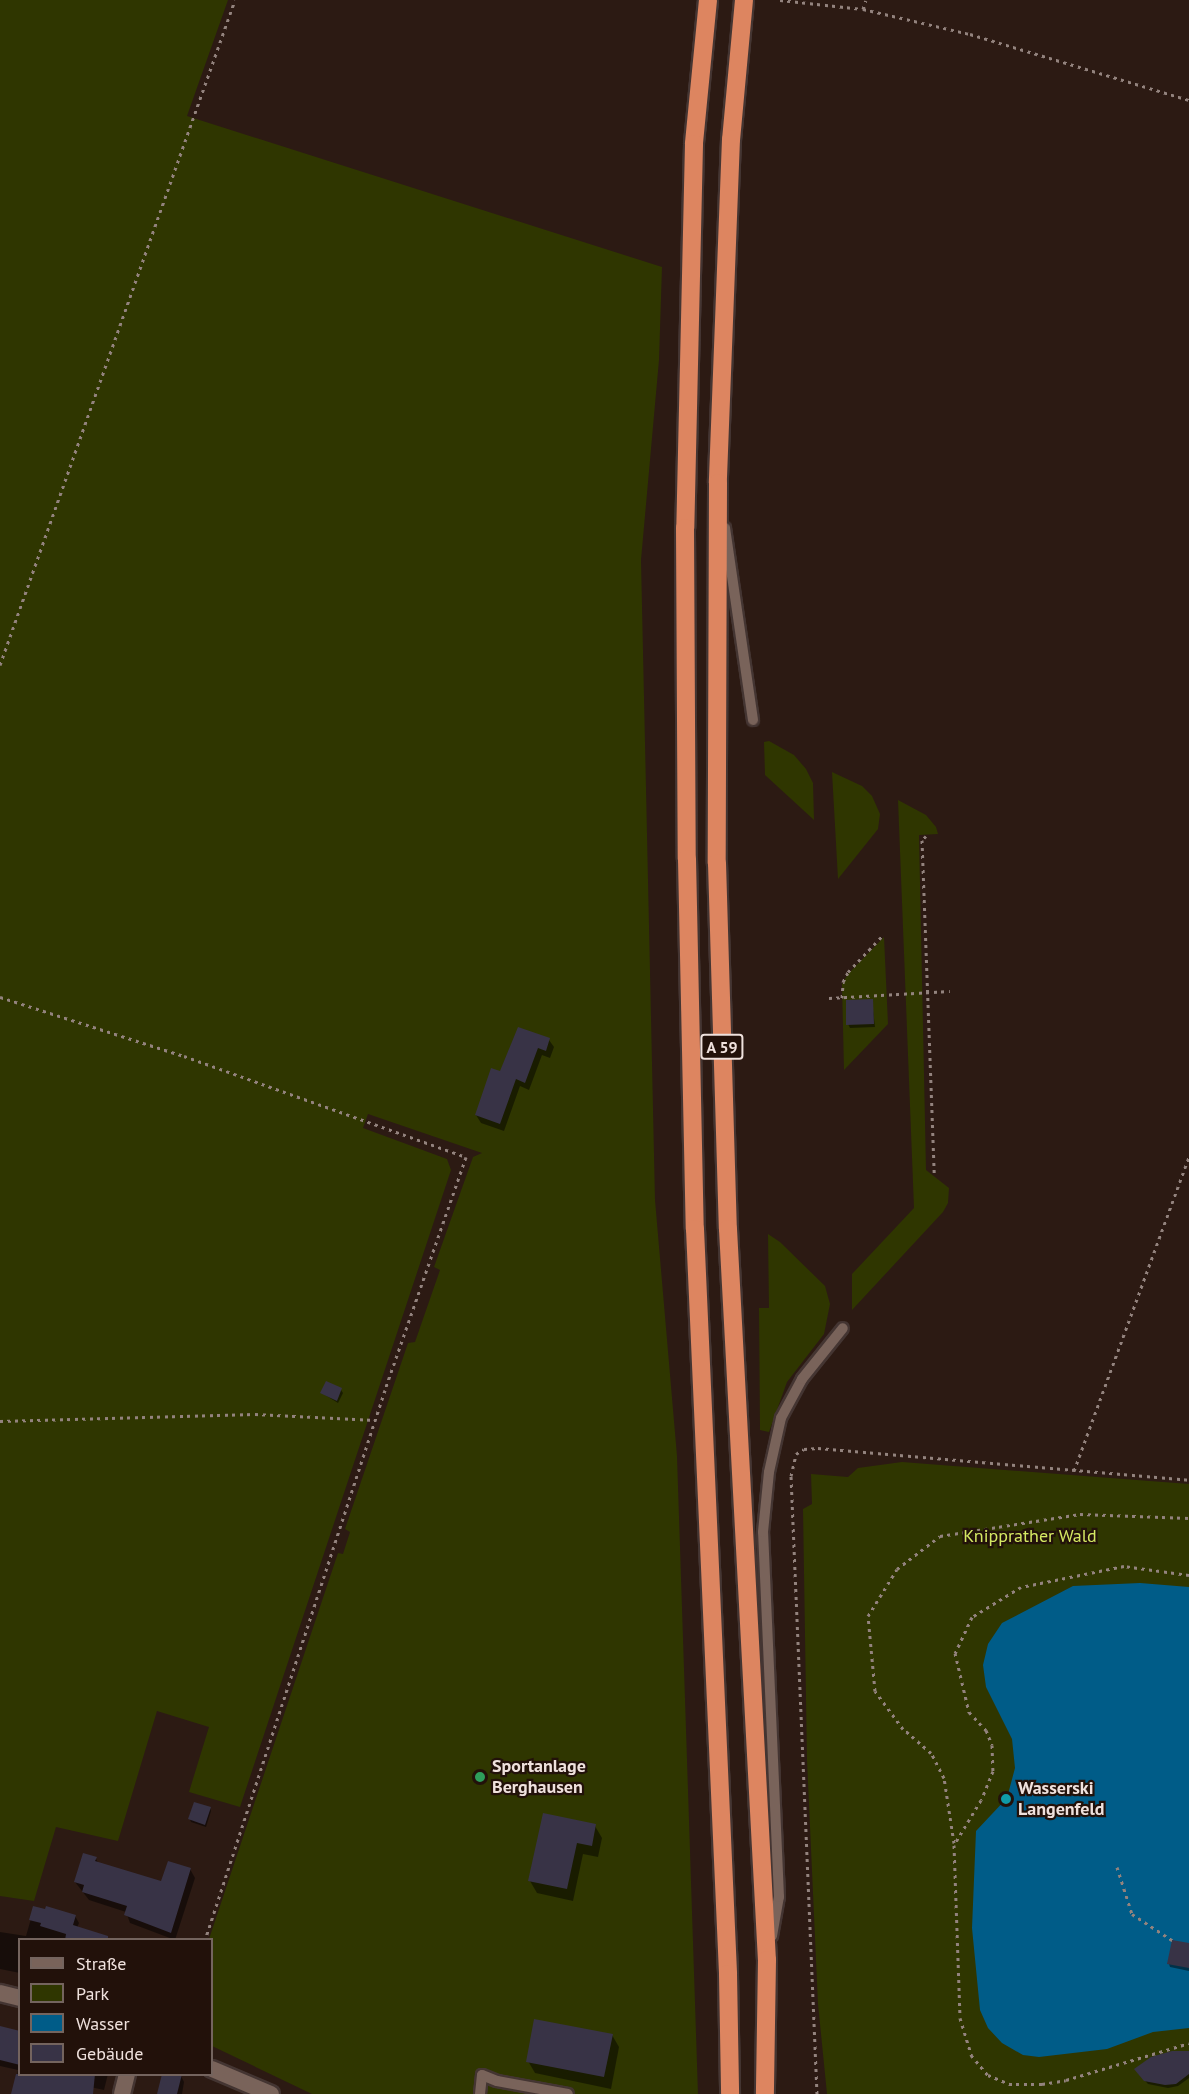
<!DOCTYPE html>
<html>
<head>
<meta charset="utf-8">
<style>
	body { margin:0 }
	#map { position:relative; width:1189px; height:2094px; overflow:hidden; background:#2c1a13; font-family:"PT Sans",sans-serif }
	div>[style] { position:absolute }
	.green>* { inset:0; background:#2f3600 }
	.water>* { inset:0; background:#005c88 }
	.shadow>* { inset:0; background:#0007 }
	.building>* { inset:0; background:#383346 }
	.path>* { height:3px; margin-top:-1.5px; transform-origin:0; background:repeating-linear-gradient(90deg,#93837e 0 3px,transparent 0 7.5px) }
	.roads { filter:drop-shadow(2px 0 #443532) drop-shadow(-2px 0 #443532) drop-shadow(0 2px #443532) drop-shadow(0 -2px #443532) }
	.service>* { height:10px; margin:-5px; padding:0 5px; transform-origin:5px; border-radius:5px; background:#79635a }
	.minor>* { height:16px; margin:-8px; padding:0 8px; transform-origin:8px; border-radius:8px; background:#79635a }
	.motorway>* { height:18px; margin:-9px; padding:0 9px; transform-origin:9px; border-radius:9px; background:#dd8560 }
	.dots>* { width:16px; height:16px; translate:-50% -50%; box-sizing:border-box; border:3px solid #22110a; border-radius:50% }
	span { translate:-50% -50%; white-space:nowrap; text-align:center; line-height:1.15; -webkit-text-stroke:4.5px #22110a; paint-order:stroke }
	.shield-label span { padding:2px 4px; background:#22110a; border:2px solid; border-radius:4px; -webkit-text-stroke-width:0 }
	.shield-label { font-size:16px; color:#efe1dd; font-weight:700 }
	.park-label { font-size:18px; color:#d5e963 }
	.poi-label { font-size:18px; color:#efe1dd; font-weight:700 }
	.left { translate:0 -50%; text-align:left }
	.legend { position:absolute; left:18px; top:1938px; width:195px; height:138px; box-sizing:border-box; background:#22110a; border:2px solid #74645e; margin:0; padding:8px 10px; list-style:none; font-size:18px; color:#efe1dd }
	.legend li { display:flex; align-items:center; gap:12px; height:30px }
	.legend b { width:30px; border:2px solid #74645e }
</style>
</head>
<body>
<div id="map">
	<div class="green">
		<i style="clip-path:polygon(0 0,228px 0,187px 116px,662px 267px,659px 360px,641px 560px,655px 1200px,677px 1456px,698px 2094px,312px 2094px,212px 2046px,212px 1940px,209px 1939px,338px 1553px,343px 1554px,350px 1532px,345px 1529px,408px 1343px,415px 1342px,440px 1270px,434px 1267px,473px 1157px,482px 1153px,368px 1114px,363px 1128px,447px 1159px,451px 1170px,240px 1807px,189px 1792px,209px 1727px,157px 1711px,118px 1841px,56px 1827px,34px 1901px,0 1896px)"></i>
		<i style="clip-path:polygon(769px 741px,794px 755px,806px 769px,813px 783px,814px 820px,765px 775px,764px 742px)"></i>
		<i style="clip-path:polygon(832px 772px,862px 786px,872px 796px,880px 814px,878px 829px,838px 879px)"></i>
		<i style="clip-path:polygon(898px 800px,926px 815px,936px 827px,938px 834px,919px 835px,926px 1170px,949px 1188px,948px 1203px,943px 1212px,852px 1310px,852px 1274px,914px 1208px)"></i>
		<i style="clip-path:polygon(884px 937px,888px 1024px,844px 1070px,842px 984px,848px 974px)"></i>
		<i style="clip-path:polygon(768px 1234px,780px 1242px,825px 1286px,830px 1304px,824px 1334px,787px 1382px,769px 1432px,760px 1430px,759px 1308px,769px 1308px)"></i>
		<i style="clip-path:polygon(902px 1462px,1189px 1484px,1189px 2094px,827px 2094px,818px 2004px,807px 1760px,803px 1509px,812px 1504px,811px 1474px,848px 1477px,858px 1468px)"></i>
	</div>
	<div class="water">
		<i style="clip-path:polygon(1140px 1583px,1189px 1587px,1189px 2028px,1153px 2032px,1107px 2049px,1039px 2057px,1023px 2055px,1002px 2043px,988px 2028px,980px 2010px,972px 1928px,976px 1831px,1007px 1798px,1015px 1768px,1012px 1739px,986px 1687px,983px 1665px,988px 1644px,1002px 1623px,1073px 1586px)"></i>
	</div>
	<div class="shadow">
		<i style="clip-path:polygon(872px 1001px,875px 1027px,850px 1028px,848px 1024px)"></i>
		<i style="clip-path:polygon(549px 1040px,554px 1047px,550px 1058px,542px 1055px,529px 1090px,520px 1086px,504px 1131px,481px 1123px,476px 1115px,501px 1073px)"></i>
		<i style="clip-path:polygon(341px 1390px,343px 1393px,338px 1403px,322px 1393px)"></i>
		<i style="clip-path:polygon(210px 1808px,211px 1811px,206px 1827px,191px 1822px,190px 1819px)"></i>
		<i style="clip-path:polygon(595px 1826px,602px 1838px,598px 1857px,583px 1854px,573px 1901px,537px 1893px,530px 1881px)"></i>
		<i style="clip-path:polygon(96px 1859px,99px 1864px,162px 1883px,190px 1869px,195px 1878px,175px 1940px,130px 1923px,126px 1912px,89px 1900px,75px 1882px)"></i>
		<i style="clip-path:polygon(34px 1908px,75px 1916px,79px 1923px,77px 1928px,114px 1940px,20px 1940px,20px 1973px,0 1969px,0 1932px,26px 1936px)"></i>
		<i style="clip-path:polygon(1189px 1944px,1189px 1971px,1170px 1967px,1169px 1964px)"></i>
		<i style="clip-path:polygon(0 2028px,20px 2032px,20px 2074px,108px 2074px,104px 2090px,54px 2079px,51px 2094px,13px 2094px,18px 2070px,0 2066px)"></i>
		<i style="clip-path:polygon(612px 2035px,619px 2047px,611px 2089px,535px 2073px,528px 2061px)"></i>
		<i style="clip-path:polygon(1189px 2053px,1189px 2078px,1178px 2086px,1168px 2088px,1148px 2084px,1137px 2072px)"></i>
		<i style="clip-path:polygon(181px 2076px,184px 2082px,182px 2094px,157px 2094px)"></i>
	</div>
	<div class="building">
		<i style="clip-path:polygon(873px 999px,874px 1024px,846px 1025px,846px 1000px)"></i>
		<i style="clip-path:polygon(518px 1027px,550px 1038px,546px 1051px,538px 1048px,525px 1083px,516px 1079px,500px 1124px,475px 1115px,491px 1068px,500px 1071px)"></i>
		<i style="clip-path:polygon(326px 1381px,342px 1388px,337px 1401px,320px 1393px)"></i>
		<i style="clip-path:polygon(194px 1802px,211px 1807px,205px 1825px,188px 1819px)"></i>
		<i style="clip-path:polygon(543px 1813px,596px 1824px,592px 1846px,577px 1843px,567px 1889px,528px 1881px)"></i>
		<i style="clip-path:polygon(83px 1853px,97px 1857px,95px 1861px,161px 1881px,168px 1861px,191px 1868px,171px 1933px,124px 1915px,127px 1906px,82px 1892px,84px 1885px,74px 1882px)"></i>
		<i style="clip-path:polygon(33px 1906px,45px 1909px,46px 1906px,76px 1915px,73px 1925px,108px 1936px,108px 1940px,65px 1940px,66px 1934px,40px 1926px,41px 1923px,29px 1920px)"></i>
		<i style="clip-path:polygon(1172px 1940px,1189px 1943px,1189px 1968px,1167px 1964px)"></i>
		<i style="clip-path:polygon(534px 2019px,613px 2034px,604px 2077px,526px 2062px)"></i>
		<i style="clip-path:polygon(0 2026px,20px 2031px,20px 2065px,0 2060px)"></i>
		<i style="clip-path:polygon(1172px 2051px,1189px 2051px,1189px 2074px,1176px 2084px,1165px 2085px,1144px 2081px,1134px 2069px,1151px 2057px)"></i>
		<i style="clip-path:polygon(16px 2074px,95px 2074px,93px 2094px,11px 2094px)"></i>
		<i style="clip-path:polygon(162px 2074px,182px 2074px,177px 2094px,157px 2094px)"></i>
	</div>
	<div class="path">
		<i style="left:780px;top:0;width:83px;rotate:6.2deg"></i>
		<i style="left:863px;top:9px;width:110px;rotate:13.2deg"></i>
		<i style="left:970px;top:34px;width:229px;rotate:16.8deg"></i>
		<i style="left:863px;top:9px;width:9px;rotate:-72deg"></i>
		<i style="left:0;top:665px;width:705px;rotate:-70.54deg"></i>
		<i style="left:926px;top:836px;width:6px;rotate:135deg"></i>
		<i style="left:922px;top:840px;width:334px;rotate:87.9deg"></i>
		<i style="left:0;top:997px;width:193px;rotate:17.8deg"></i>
		<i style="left:184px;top:1056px;width:300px;rotate:19.7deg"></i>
		<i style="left:466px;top:1157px;width:247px;rotate:109.2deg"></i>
		<i style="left:385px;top:1390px;width:579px;rotate:108.12deg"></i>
		<i style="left:829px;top:998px;width:121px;rotate:-3.3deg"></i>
		<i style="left:842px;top:998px;width:16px;rotate:-86deg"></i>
		<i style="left:843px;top:982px;width:11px;rotate:-63deg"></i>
		<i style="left:848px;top:972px;width:50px;rotate:-46.6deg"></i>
		<i style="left:0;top:1421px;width:255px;rotate:-1.6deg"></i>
		<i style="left:255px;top:1414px;width:120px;rotate:2.9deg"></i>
		<i style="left:1074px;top:1471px;width:335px;rotate:-69.9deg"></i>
		<i style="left:1189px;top:1575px;width:66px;rotate:-172.1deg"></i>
		<i style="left:1124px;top:1566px;width:105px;rotate:168.5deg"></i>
		<i style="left:1021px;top:1587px;width:57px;rotate:148.5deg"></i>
		<i style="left:972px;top:1617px;width:40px;rotate:115deg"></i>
		<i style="left:955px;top:1653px;width:61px;rotate:76.7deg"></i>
		<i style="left:969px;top:1712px;width:25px;rotate:47deg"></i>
		<i style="left:986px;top:1730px;width:16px;rotate:68deg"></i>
		<i style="left:992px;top:1745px;width:26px;rotate:88deg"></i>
		<i style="left:993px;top:1771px;width:31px;rotate:112deg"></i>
		<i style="left:981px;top:1800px;width:52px;rotate:121deg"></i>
		<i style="left:954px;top:1845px;width:173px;rotate:88deg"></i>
		<i style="left:960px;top:2018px;width:39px;rotate:73deg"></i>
		<i style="left:971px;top:2055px;width:26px;rotate:50deg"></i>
		<i style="left:988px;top:2075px;width:23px;rotate:23deg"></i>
		<i style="left:1009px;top:2084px;width:33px"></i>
		<i style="left:1042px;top:2084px;width:24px;rotate:-9deg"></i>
		<i style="left:1066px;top:2080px;width:128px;rotate:-16.7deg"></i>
		<i style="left:954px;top:1843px;width:66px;rotate:-98.7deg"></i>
		<i style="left:944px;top:1778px;width:28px;rotate:-117deg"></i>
		<i style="left:931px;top:1753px;width:37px;rotate:-139deg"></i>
		<i style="left:903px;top:1729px;width:47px;rotate:-126.4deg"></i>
		<i style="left:875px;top:1691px;width:75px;rotate:-95.3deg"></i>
		<i style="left:868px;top:1616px;width:55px;rotate:-58.3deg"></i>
		<i style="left:897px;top:1569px;width:54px;rotate:-37.5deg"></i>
		<i style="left:940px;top:1536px;width:142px;rotate:-8.9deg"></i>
		<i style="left:1080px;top:1514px;width:109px;rotate:2.1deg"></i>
		<i style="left:1117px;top:1867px;width:49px;rotate:72.3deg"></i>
		<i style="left:1132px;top:1914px;width:48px;rotate:33deg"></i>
		<i style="left:817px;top:2094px;width:619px;rotate:-92.41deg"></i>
		<i style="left:791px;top:1476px;width:23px;rotate:-77deg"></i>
		<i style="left:796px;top:1454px;width:9px;rotate:-32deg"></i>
		<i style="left:804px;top:1449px;width:14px;rotate:-4deg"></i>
		<i style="left:818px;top:1448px;width:372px;rotate:4.9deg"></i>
	</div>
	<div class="roads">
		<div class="service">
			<i style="left:725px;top:528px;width:194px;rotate:81.7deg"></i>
			<i style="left:772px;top:1936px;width:40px;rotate:-80deg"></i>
			<i style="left:779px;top:1897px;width:365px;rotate:-92.5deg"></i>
			<i style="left:763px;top:1532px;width:60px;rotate:-84.3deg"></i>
			<i style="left:769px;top:1472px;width:55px;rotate:-77.5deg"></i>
			<i style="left:781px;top:1418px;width:44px;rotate:-61.7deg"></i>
			<i style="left:802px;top:1379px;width:65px;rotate:-51.2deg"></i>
			<i style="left:480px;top:2094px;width:19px;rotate:-84deg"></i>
			<i style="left:482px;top:2075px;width:16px;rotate:22deg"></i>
			<i style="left:497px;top:2081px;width:72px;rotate:10.4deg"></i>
		</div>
		<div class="minor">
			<i style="left:0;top:1993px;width:21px;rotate:14deg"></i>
			<i style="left:212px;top:2069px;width:64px;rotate:23deg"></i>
			<i style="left:122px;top:2094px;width:21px;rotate:-76deg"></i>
		</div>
		<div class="motorway">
			<i style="left:708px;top:0;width:145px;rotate:95.6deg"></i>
			<i style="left:694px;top:144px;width:384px;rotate:91.3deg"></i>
			<i style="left:685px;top:528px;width:331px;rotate:89.7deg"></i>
			<i style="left:687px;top:859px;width:370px;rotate:88.8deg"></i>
			<i style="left:695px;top:1229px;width:746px;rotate:87.46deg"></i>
			<i style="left:728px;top:1974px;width:120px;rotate:89deg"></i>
			<i style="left:744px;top:0;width:140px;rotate:95.3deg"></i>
			<i style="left:731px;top:139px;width:344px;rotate:92.2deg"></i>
			<i style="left:718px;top:483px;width:380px;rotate:90.2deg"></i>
			<i style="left:717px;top:863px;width:366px;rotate:88.3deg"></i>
			<i style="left:728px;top:1229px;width:732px;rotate:86.95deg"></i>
			<i style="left:767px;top:1960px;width:134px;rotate:90.9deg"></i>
		</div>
	</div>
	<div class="dots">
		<i style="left:480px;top:1777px;background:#2e9e5b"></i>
		<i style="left:1006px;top:1799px;background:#0f9aa8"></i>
	</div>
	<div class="shield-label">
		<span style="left:722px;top:1047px">A 59</span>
	</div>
	<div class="park-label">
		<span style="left:1030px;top:1536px">Knipprather Wald</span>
	</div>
	<div class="poi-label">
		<span class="left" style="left:492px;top:1777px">Sportanlage<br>Berghausen</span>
		<span class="left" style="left:1018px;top:1799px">Wasserski<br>Langenfeld</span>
	</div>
	<ul class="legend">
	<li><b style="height:8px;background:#79635a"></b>Straße</li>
	<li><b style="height:16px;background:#2f3600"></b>Park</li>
	<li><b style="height:16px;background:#005c88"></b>Wasser</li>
	<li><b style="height:16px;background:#383346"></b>Gebäude</li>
	</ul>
</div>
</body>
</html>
